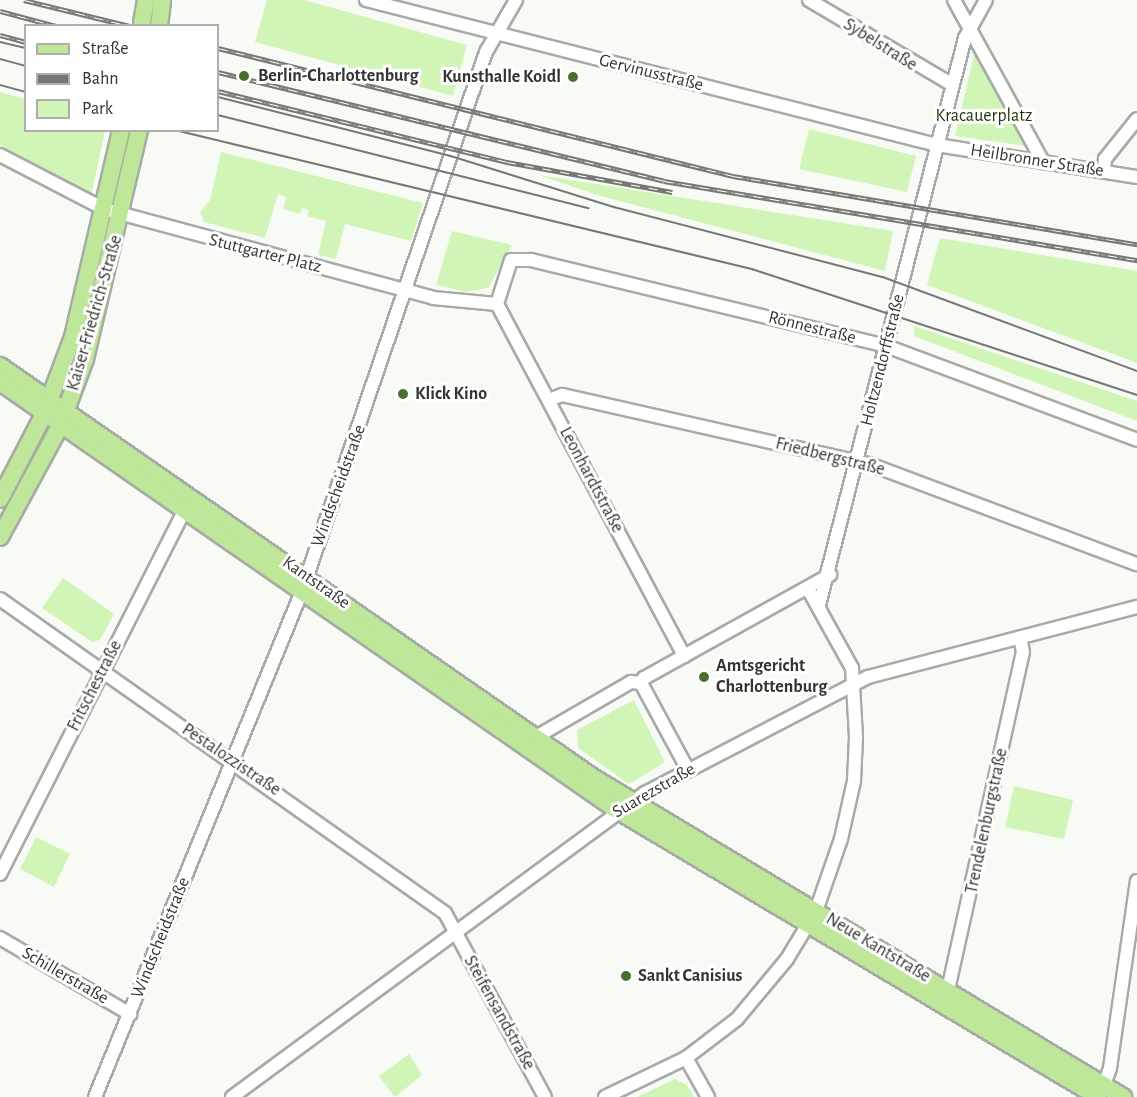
<!DOCTYPE html>
<html>
<head>
<meta charset="utf-8">
<style>
	body { margin:0 }
	#map { position:relative; width:1137px; height:1097px; overflow:hidden; background:#f8fbf5; font-family:"Alegreya Sans",sans-serif }
	div>[style] { position:absolute }
	.green>* { inset:0; background:#d0f5b6 }
	.roads { filter:drop-shadow(2px 0 #a7aba5) drop-shadow(-2px 0 #a7aba5) drop-shadow(0 2px #a7aba5) drop-shadow(0 -2px #a7aba5) }
	.minor>* { height:12px; margin:-6px; padding:0 6px; transform-origin:6px; border-radius:6px; background:#fff }
	.major>* { height:16px; margin:-8px; padding:0 8px; transform-origin:8px; border-radius:8px; background:#bee799 }
	.tram>* { height:1.5px; margin:-0.75px; padding:0 0.75px; transform-origin:0.75px; border-radius:0.75px; background:#777875 }
	.rail>* { height:5px; margin-top:-2.5px; transform-origin:0; background:repeating-linear-gradient(90deg,#fff 0 9px,#777875 0 18px); box-sizing:border-box; border-block:2px solid #777875 }
	.dots>* { width:16px; height:16px; translate:-50% -50%; box-sizing:border-box; border:3px solid #fff; border-radius:50% }
	span { translate:-50% -50%; white-space:nowrap; text-align:center; line-height:1.15; -webkit-text-stroke:6px #fff; paint-order:stroke }
	.street-label { font-size:18px; color:#343533 }
	.poi-label { font-size:18px; color:#343533; font-weight:700 }
	.left { translate:0 -50%; text-align:left }
	.right { translate:-100% -50%; text-align:right }
	.park-label { font-size:18px; color:#1e3504 }
	.legend { position:absolute; left:24px; top:24px; width:195px; height:108px; box-sizing:border-box; background:#fff; border:2px solid #aeaead; margin:0; padding:8px 10px; list-style:none; font-size:18px; color:#343533 }
	.legend li { display:flex; align-items:center; gap:12px; height:30px }
	.legend b { width:30px; border:2px solid #aeaead }
</style>
</head>
<body>
<div id="map">
	<div class="green">
		<i style="clip-path:polygon(267px 0,304px 0,467px 45px,453px 96px,255px 42px)"></i>
		<i style="clip-path:polygon(975px 51px,1026px 146px,955px 136px)"></i>
		<i style="clip-path:polygon(0 92px,25px 99px,26px 130px,105px 131px,91px 196px,0 145px)"></i>
		<i style="clip-path:polygon(809px 129px,916px 156px,907px 192px,799px 169px)"></i>
		<i style="clip-path:polygon(221px 152px,423px 203px,411px 241px,345px 224px,336px 259px,318px 255px,326px 221px,307px 216px,309px 210px,302px 208px,300px 214px,283px 209px,286px 197px,278px 194px,265px 238px,204px 222px,200px 212px,210px 200px)"></i>
		<i style="clip-path:polygon(539px 175px,893px 231px,885px 271px,597px 195px)"></i>
		<i style="clip-path:polygon(452px 231px,512px 245px,488px 288px,467px 292px,436px 285px)"></i>
		<i style="clip-path:polygon(940px 238px,1137px 271px,1137px 363px,927px 285px)"></i>
		<i style="clip-path:polygon(914px 326px,1137px 401px,1137px 421px,914px 336px)"></i>
		<i style="clip-path:polygon(63px 578px,114px 614px,100px 640px,92px 642px,42px 608px)"></i>
		<i style="clip-path:polygon(634px 700px,665px 762px,629px 784px,578px 748px,577px 730px)"></i>
		<i style="clip-path:polygon(1014px 786px,1073px 800px,1064px 839px,1005px 827px)"></i>
		<i style="clip-path:polygon(36px 837px,70px 854px,54px 887px,20px 869px)"></i>
		<i style="clip-path:polygon(409px 1054px,422px 1075px,395px 1097px,379px 1076px)"></i>
		<i style="clip-path:polygon(675px 1079px,687px 1085px,694px 1097px,637px 1097px)"></i>
	</div>
	<div class="roads">
		<div class="minor">
			<i style="left:366px;top:0;width:589px;rotate:14.25deg"></i>
			<i style="left:937px;top:145px;width:203px;rotate:9.1deg"></i>
			<i style="left:809px;top:0;width:167px;rotate:30.6deg"></i>
			<i style="left:954px;top:0;width:185px;rotate:61.2deg"></i>
			<i style="left:0;top:155px;width:117px;rotate:27.4deg"></i>
			<i style="left:104px;top:209px;width:341px;rotate:15.1deg"></i>
			<i style="left:433px;top:298px;width:64px;rotate:5.4deg"></i>
			<i style="left:497px;top:304px;width:46px;rotate:-72.3deg"></i>
			<i style="left:511px;top:260px;width:20px"></i>
			<i style="left:531px;top:260px;width:365px;rotate:13.6deg"></i>
			<i style="left:886px;top:346px;width:268px;rotate:20.5deg"></i>
			<i style="left:1104px;top:172px;width:13px;rotate:-86deg"></i>
			<i style="left:1105px;top:159px;width:51px;rotate:-51.3deg"></i>
			<i style="left:497px;top:304px;width:399px;rotate:62deg"></i>
			<i style="left:549px;top:400px;width:14px;rotate:-21deg"></i>
			<i style="left:562px;top:395px;width:315px;rotate:12.7deg"></i>
			<i style="left:869px;top:464px;width:286px;rotate:20.5deg"></i>
			<i style="left:0;top:599px;width:545px;rotate:35.21deg"></i>
			<i style="left:445px;top:913px;width:209px;rotate:61.5deg"></i>
			<i style="left:819px;top:605px;width:585px;rotate:-75.56deg"></i>
			<i style="left:965px;top:38px;width:43px;rotate:-61.1deg"></i>
			<i style="left:536px;top:737px;width:110px;rotate:-30.1deg"></i>
			<i style="left:631px;top:682px;width:10px;rotate:6deg"></i>
			<i style="left:688px;top:770px;width:99px;rotate:-118.4deg"></i>
			<i style="left:641px;top:683px;width:6px;rotate:-59deg"></i>
			<i style="left:644px;top:678px;width:213px;rotate:-29deg"></i>
			<i style="left:0;top:874px;width:416px;rotate:-63.1deg"></i>
			<i style="left:0;top:938px;width:151px;rotate:30.3deg"></i>
			<i style="left:946px;top:999px;width:355px;rotate:-77.5deg"></i>
			<i style="left:1023px;top:652px;width:15px;rotate:-101deg"></i>
			<i style="left:686px;top:1058px;width:45px;rotate:60.6deg"></i>
			<i style="left:1101px;top:1093px;width:27px;rotate:-70deg"></i>
			<i style="left:1110px;top:1068px;width:189px;rotate:-81.8deg"></i>
			<i style="left:95px;top:1097px;width:547px;rotate:-67.75deg"></i>
			<i style="left:302px;top:591px;width:570px;rotate:-71.15deg"></i>
			<i style="left:486px;top:52px;width:60px;rotate:-60deg"></i>
			<i style="left:232px;top:1097px;width:513px;rotate:-36.36deg"></i>
			<i style="left:645px;top:793px;width:251px;rotate:-27.5deg"></i>
			<i style="left:868px;top:677px;width:278px;rotate:-14.6deg"></i>
			<i style="left:605px;top:1097px;width:90px;rotate:-25.7deg"></i>
			<i style="left:686px;top:1058px;width:64px;rotate:-37.4deg"></i>
			<i style="left:737px;top:1019px;width:78px;rotate:-50.2deg"></i>
			<i style="left:787px;top:959px;width:56px;rotate:-58.9deg"></i>
			<i style="left:816px;top:911px;width:76px;rotate:-70.9deg"></i>
			<i style="left:841px;top:839px;width:59px;rotate:-77.4deg"></i>
			<i style="left:854px;top:781px;width:44px;rotate:-87.4deg"></i>
			<i style="left:856px;top:737px;width:69px;rotate:-93.3deg"></i>
			<i style="left:852px;top:668px;width:90px;rotate:-119.1deg"></i>
		</div>
		<div class="major">
			<i style="left:142px;top:23px;width:23px;rotate:-80deg"></i>
			<i style="left:159px;top:26px;width:26px;rotate:-83deg"></i>
			<i style="left:0;top:366px;width:723px;rotate:34.75deg"></i>
			<i style="left:594px;top:778px;width:618px;rotate:31.09deg"></i>
			<i style="left:0;top:382px;width:751px;rotate:34.75deg"></i>
			<i style="left:617px;top:810px;width:560px;rotate:30.82deg"></i>
			<i style="left:0;top:499px;width:96px;rotate:-62.6deg"></i>
			<i style="left:44px;top:414px;width:82px;rotate:-69.4deg"></i>
			<i style="left:73px;top:337px;width:212px;rotate:-76.9deg"></i>
			<i style="left:0;top:537px;width:126px;rotate:-61.6deg"></i>
			<i style="left:60px;top:426px;width:72px;rotate:-69.5deg"></i>
			<i style="left:85px;top:359px;width:235px;rotate:-76.7deg"></i>
		</div>
	</div>
	<div class="tram">
		<i style="left:0;top:42px;width:27px;rotate:13deg"></i>
		<i style="left:0;top:59px;width:27px;rotate:15deg"></i>
		<i style="left:0;top:85px;width:27px;rotate:15deg"></i>
		<i style="left:218px;top:97px;width:240px;rotate:14.2deg"></i>
		<i style="left:451px;top:156px;width:171px;rotate:17.4deg"></i>
		<i style="left:614px;top:207px;width:278px;rotate:14.6deg"></i>
		<i style="left:883px;top:277px;width:271px;rotate:20.3deg"></i>
		<i style="left:218px;top:115px;width:382px;rotate:14.1deg"></i>
		<i style="left:175px;top:130px;width:594px;rotate:13.54deg"></i>
		<i style="left:752px;top:269px;width:405px;rotate:18.1deg"></i>
	</div>
	<div class="rail">
		<i style="left:24px;top:0;width:109px;rotate:13.8deg"></i>
		<i style="left:0;top:11px;width:58px;rotate:15deg"></i>
		<i style="left:0;top:35px;width:27px;rotate:15deg"></i>
		<i style="left:218px;top:48px;width:531px;rotate:13.96deg"></i>
		<i style="left:733px;top:176px;width:410px;rotate:9.6deg"></i>
		<i style="left:218px;top:72px;width:459px;rotate:13.7deg"></i>
		<i style="left:664px;top:181px;width:480px;rotate:9.5deg"></i>
		<i style="left:218px;top:91px;width:298px;rotate:13.8deg"></i>
		<i style="left:507px;top:162px;width:168px;rotate:10.3deg"></i>
	</div>
	<div class="dots">
		<i style="left:244px;top:76px;background:#4a6f29"></i>
		<i style="left:573px;top:77px;background:#4a6f29"></i>
		<i style="left:403px;top:394px;background:#4a6f29"></i>
		<i style="left:704px;top:677px;background:#4a6f29"></i>
		<i style="left:626px;top:976px;background:#4a6f29"></i>
	</div>
	<div class="street-label">
		<span style="left:880px;top:45px;rotate:32deg">Sybelstraße</span>
		<span style="left:651px;top:73px;rotate:14deg">Gervinusstraße</span>
		<span style="left:1037px;top:161px;rotate:9deg">Heilbronner Straße</span>
		<span style="left:265px;top:254px;rotate:14deg">Stuttgarter Platz</span>
		<span style="left:95px;top:313px;rotate:-74deg">Kaiser-Friedrich-Straße</span>
		<span style="left:812px;top:328px;rotate:14deg">Rönnestraße</span>
		<span style="left:883px;top:360px;rotate:-76deg">Holtzendorffstraße</span>
		<span style="left:830px;top:457px;rotate:14deg">Friedbergstraße</span>
		<span style="left:591px;top:480px;rotate:62deg">Leonhardtstraße</span>
		<span style="left:339px;top:486px;rotate:-70deg">Windscheidstraße</span>
		<span style="left:316px;top:583px;rotate:35deg">Kantstraße</span>
		<span style="left:95px;top:686px;rotate:-63deg">Fritschestraße</span>
		<span style="left:231px;top:760px;rotate:34deg">Pestalozzistraße</span>
		<span style="left:654px;top:791px;rotate:-30deg">Suarezstraße</span>
		<span style="left:987px;top:821px;rotate:-78deg">Trendelenburgstraße</span>
		<span style="left:161px;top:938px;rotate:-68deg">Windscheidstraße</span>
		<span style="left:878px;top:948px;rotate:31deg">Neue Kantstraße</span>
		<span style="left:65px;top:976px;rotate:30deg">Schillerstraße</span>
		<span style="left:499px;top:1013px;rotate:61deg">Steifensandstraße</span>
	</div>
	<div class="poi-label">
		<span class="left" style="left:258px;top:76px">Berlin-Charlottenburg</span>
		<span class="right" style="left:561px;top:77px">Kunsthalle Koidl</span>
		<span class="left" style="left:415px;top:394px">Klick Kino</span>
		<span class="left" style="left:716px;top:677px">Amtsgericht<br>Charlottenburg</span>
		<span class="left" style="left:638px;top:976px">Sankt Canisius</span>
	</div>
	<div class="park-label">
		<span style="left:984px;top:116px">Kracauerplatz</span>
	</div>
	<ul class="legend">
	<li><b style="height:8px;background:#bee799"></b>Straße</li>
	<li><b style="height:8px;background:#777875"></b>Bahn</li>
	<li><b style="height:16px;background:#d0f5b6"></b>Park</li>
	</ul>
</div>
</body>
</html>
